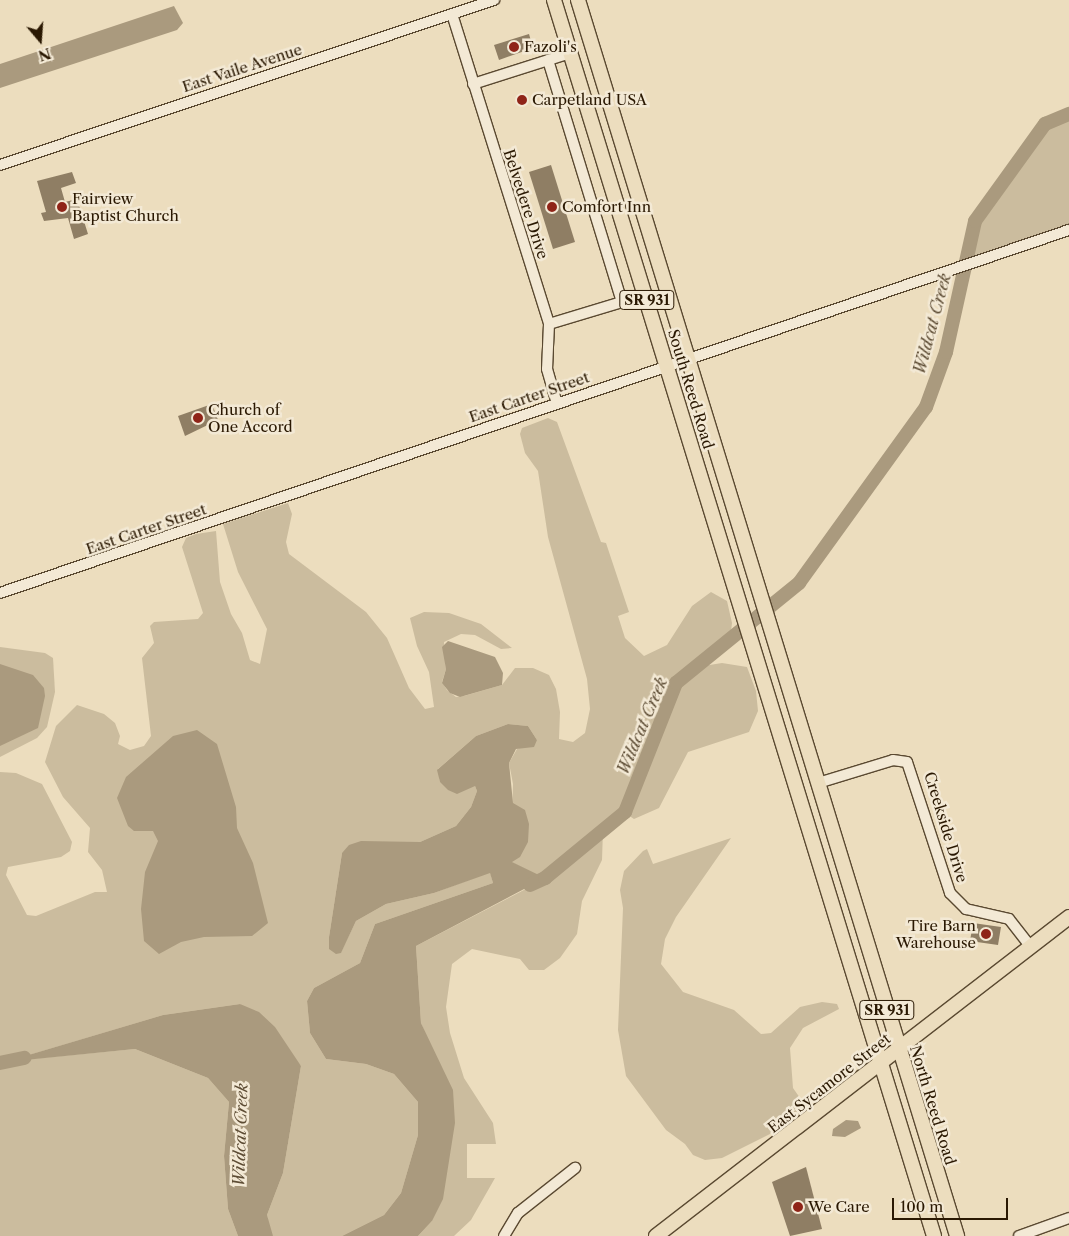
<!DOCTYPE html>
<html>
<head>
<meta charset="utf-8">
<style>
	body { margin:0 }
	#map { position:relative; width:1069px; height:1236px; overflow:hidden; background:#ecddbe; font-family:"Libre Caslon Text",serif }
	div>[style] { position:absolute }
	.green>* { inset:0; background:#cbbc9e }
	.water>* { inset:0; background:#aa9a7e }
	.river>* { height:14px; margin:-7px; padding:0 7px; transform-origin:7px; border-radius:7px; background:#aa9a7e }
	.building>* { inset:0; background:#8f7e64 }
	.roads { filter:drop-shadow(1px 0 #5a4931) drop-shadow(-1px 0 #5a4931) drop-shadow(0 1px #5a4931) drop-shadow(0 -1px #5a4931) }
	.minor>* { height:10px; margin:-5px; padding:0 5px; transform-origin:5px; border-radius:5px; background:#f3e9d5 }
	.major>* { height:14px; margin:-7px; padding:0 7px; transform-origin:7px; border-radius:7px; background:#ecddbe }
	.dots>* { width:14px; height:14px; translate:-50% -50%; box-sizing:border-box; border:2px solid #f3e9d5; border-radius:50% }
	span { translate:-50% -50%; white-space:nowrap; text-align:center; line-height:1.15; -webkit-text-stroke:5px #f3e9d5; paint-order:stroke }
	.shield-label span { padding:1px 4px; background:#f3e9d5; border:1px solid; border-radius:4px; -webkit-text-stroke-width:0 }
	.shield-label { font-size:14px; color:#2a1802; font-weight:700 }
	.poi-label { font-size:15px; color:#2a1802 }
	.left { translate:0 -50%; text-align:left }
	.right { translate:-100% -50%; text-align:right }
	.street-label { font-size:15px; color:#2a1802 }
	.water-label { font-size:16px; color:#5d4c34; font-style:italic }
	.north { position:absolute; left:15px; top:15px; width:50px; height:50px; -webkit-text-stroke:4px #f3e9d5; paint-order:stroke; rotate:162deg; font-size:14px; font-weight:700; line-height:20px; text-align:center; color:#2a1802 }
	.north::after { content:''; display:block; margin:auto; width:18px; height:22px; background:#2a1802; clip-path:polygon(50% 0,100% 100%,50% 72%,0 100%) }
	.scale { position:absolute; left:892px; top:1198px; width:116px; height:22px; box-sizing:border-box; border:2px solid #2a1802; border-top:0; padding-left:6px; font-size:15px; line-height:18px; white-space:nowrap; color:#2a1802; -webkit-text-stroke:4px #f3e9d5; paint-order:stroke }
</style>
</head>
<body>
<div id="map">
	<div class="green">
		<i style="clip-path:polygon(1069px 114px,1069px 230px,965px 266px,975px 221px,1045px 124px)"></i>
		<i style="clip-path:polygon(548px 418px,557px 422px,601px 542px,606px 543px,629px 612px,618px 616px,625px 638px,644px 656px,667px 645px,692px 606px,711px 592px,727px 601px,732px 623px,730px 640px,697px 667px,722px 663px,747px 667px,756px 691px,758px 711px,749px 732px,688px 752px,659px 808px,634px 819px,625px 813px,603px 830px,602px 860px,582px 901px,577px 934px,560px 958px,544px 970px,529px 970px,520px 959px,472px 949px,452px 964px,446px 1007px,450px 1033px,464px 1078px,493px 1123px,496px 1144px,467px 1144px,467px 1178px,495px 1178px,471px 1220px,454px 1236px,418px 1236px,432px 1221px,437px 1063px,421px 1023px,416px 946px,545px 879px,511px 862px,513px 784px,509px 763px,517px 749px,537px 740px,528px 726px,508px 724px,476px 736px,438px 769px,440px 782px,475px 786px,477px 791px,471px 807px,456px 826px,420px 842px,381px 842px,342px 853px,329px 937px,341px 952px,356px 921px,386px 904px,434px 893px,490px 872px,493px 883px,375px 924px,360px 963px,314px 988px,307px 1001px,310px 1033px,326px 1059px,366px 1064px,394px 1074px,418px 1102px,418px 1135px,401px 1193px,384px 1215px,342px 1236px,273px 1236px,269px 1232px,267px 1215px,283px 1173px,301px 1066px,240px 1004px,163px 1015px,9px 1061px,135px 1049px,208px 1078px,229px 1102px,224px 1156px,228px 1209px,238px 1236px,0 1236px,0 772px,16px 773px,42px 784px,72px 842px,70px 851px,61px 857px,8px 867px,6px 875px,27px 915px,36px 916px,95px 892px,107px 892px,102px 870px,88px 852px,90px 828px,63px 797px,45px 762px,56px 726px,77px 705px,104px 714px,115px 723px,120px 736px,118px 744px,130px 750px,144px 746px,151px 736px,142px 658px,154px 643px,150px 626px,154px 622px,198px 619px,203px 613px,182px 547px,186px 538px,196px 534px,216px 531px,220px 582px,231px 614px,242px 633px,250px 660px,260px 664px,267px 629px,238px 572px,223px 524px,288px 503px,292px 514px,286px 542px,289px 554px,366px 612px,387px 638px,409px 688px,425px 709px,434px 707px,429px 672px,417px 646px,410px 618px,424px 612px,449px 613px,481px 624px,512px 648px,501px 649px,475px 635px,461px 634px,444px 642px,446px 669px,442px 682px,447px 690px,456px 697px,464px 696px,502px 685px,515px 668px,533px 668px,549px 675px,556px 689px,560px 712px,559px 739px,573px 742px,585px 733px,590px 709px,587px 679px,548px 537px,538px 471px,525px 453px,520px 434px,522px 428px)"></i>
		<i style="clip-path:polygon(0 647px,45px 653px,53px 658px,55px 692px,47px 727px,37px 738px,0 757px)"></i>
		<i style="clip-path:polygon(731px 838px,676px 917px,665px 939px,661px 964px,683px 992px,734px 1010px,761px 1034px,771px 1033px,800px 1007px,822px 1002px,837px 1004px,839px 1009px,803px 1028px,790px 1048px,793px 1088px,807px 1108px,780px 1129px,722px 1158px,705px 1160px,693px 1155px,685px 1144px,666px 1130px,626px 1076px,618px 1030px,623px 908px,620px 890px,624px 871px,643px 851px,647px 849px,653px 864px)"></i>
	</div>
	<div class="water">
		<i style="clip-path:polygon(174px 6px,183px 23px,177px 30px,0 88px,0 64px)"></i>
		<i style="clip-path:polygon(448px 641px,495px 657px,503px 673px,502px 685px,460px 697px,450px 693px,442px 683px,446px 669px,442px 647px)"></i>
		<i style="clip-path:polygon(0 664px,33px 675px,44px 688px,45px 696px,38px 728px,0 746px)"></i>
		<i style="clip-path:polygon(508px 724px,528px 726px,537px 740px,534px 747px,516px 749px,509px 763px,513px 803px,525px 810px,529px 824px,528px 842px,520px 857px,512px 862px,545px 878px,416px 946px,421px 1023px,453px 1090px,455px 1123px,443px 1199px,432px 1221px,418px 1236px,342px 1236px,384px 1215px,401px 1193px,418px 1135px,418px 1102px,394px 1074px,366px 1064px,326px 1059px,310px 1033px,307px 1001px,314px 988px,360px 963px,375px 924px,493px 883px,490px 873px,434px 893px,386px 904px,356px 921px,341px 953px,336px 954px,329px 949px,329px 937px,342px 853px,349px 845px,361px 841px,420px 842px,456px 826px,471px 807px,477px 791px,475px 786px,457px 794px,448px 790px,440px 782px,437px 770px,476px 736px)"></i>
		<i style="clip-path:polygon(197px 730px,217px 744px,236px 807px,237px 828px,253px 863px,268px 923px,252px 936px,204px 937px,181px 942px,159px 954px,144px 941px,141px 909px,145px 872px,158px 841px,153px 831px,134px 831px,128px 826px,117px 798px,126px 777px,173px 736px)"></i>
		<i style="clip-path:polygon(240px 1004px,259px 1012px,275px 1027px,301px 1066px,283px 1173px,267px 1215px,273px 1236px,238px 1236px,228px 1209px,224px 1156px,229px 1102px,208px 1078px,135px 1049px,5px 1062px,163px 1015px)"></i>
		<i style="clip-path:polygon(846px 1120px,858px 1121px,861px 1128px,845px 1137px,832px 1136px,833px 1129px)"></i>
	</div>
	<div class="river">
		<i style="left:530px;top:885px;width:17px;rotate:-25deg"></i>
		<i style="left:545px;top:878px;width:104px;rotate:-39.5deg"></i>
		<i style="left:625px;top:812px;width:139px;rotate:-68.4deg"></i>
		<i style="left:676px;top:683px;width:159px;rotate:-39.1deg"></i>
		<i style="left:799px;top:583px;width:217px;rotate:-54.2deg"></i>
		<i style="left:926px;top:407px;width:59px;rotate:-70deg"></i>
		<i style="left:946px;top:352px;width:134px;rotate:-77.5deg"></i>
		<i style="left:975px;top:221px;width:120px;rotate:-54.2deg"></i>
		<i style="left:1045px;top:124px;width:26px;rotate:-23deg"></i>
		<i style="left:0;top:1063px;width:25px;rotate:-12deg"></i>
	</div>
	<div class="building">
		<i style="clip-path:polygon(529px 34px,533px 48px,499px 60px,494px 45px)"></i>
		<i style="clip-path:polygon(551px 165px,575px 242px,553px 249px,529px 172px)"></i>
		<i style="clip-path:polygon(72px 172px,76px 183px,61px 188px,65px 202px,77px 199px,88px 234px,74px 239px,68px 218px,44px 221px,41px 213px,46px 212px,37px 181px)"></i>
		<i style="clip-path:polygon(212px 404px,218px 420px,185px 436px,178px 416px)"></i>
		<i style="clip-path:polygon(973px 923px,1001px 927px,998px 945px,970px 941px)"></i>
		<i style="clip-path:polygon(806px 1167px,822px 1229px,790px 1236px,772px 1182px)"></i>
	</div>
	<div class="roads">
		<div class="minor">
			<i style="left:452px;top:14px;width:325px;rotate:72.6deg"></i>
			<i style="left:549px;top:324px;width:45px;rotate:92.5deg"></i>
			<i style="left:547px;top:369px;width:35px;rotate:74deg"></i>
			<i style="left:548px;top:60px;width:253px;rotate:73deg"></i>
			<i style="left:473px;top:84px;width:103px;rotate:-17.6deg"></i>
			<i style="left:0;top:165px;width:521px;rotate:-18.47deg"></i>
			<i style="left:549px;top:324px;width:100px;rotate:-16.8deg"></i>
			<i style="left:0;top:593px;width:1129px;rotate:-18.76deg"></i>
			<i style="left:818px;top:783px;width:78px;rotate:-17deg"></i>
			<i style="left:893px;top:760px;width:14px;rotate:8deg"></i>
			<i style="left:907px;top:762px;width:138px;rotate:71.8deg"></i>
			<i style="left:950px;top:893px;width:23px;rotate:45deg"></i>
			<i style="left:966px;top:909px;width:44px;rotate:13.1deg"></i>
			<i style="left:1009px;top:919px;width:36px;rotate:52deg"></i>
			<i style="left:504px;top:1236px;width:27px;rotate:-59deg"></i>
			<i style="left:518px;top:1213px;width:73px;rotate:-38.3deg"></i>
			<i style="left:1019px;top:1236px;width:53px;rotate:-19.8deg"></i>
		</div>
		<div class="major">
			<i style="left:554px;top:0;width:1293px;rotate:72.91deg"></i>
			<i style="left:578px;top:0;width:1293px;rotate:72.95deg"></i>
			<i style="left:656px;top:1236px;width:522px;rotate:-37.68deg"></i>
		</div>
	</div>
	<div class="dots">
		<i style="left:514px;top:47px;background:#8f2418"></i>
		<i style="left:522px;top:100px;background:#8f2418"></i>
		<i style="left:62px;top:207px;background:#8f2418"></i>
		<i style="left:552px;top:207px;background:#8f2418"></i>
		<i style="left:198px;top:418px;background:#8f2418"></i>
		<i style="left:986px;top:934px;background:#8f2418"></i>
		<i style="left:798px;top:1207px;background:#8f2418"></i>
	</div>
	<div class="shield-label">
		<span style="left:647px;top:300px">SR 931</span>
		<span style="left:887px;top:1010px">SR 931</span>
	</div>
	<div class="poi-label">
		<span class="left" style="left:524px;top:47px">Fazoli's</span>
		<span class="left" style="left:532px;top:100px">Carpetland USA</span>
		<span class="left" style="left:72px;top:207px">Fairview<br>Baptist Church</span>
		<span class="left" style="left:562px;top:207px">Comfort Inn</span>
		<span class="left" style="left:208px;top:418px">Church of<br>One Accord</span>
		<span class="right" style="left:976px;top:934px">Tire Barn<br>Warehouse</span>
		<span class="left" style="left:808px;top:1207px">We Care</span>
	</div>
	<div class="street-label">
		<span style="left:242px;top:68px;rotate:-18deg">East Vaile Avenue</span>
		<span style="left:526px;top:204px;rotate:72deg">Belvedere Drive</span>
		<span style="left:691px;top:389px;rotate:73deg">South Reed Road</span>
		<span style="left:529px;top:397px;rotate:-19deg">East Carter Street</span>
		<span style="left:146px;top:529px;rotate:-19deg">East Carter Street</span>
		<span style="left:946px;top:827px;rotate:73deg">Creekside Drive</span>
		<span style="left:829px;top:1083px;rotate:-38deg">East Sycamore Street</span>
		<span style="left:933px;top:1105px;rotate:73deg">North Reed Road</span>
	</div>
	<div class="water-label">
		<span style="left:932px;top:324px;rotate:-75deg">Wildcat Creek</span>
		<span style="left:642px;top:726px;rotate:-67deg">Wildcat Creek</span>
		<span style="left:240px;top:1135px;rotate:-88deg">Wildcat Creek</span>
	</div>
	<div class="north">N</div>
	<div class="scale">100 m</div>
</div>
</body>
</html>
